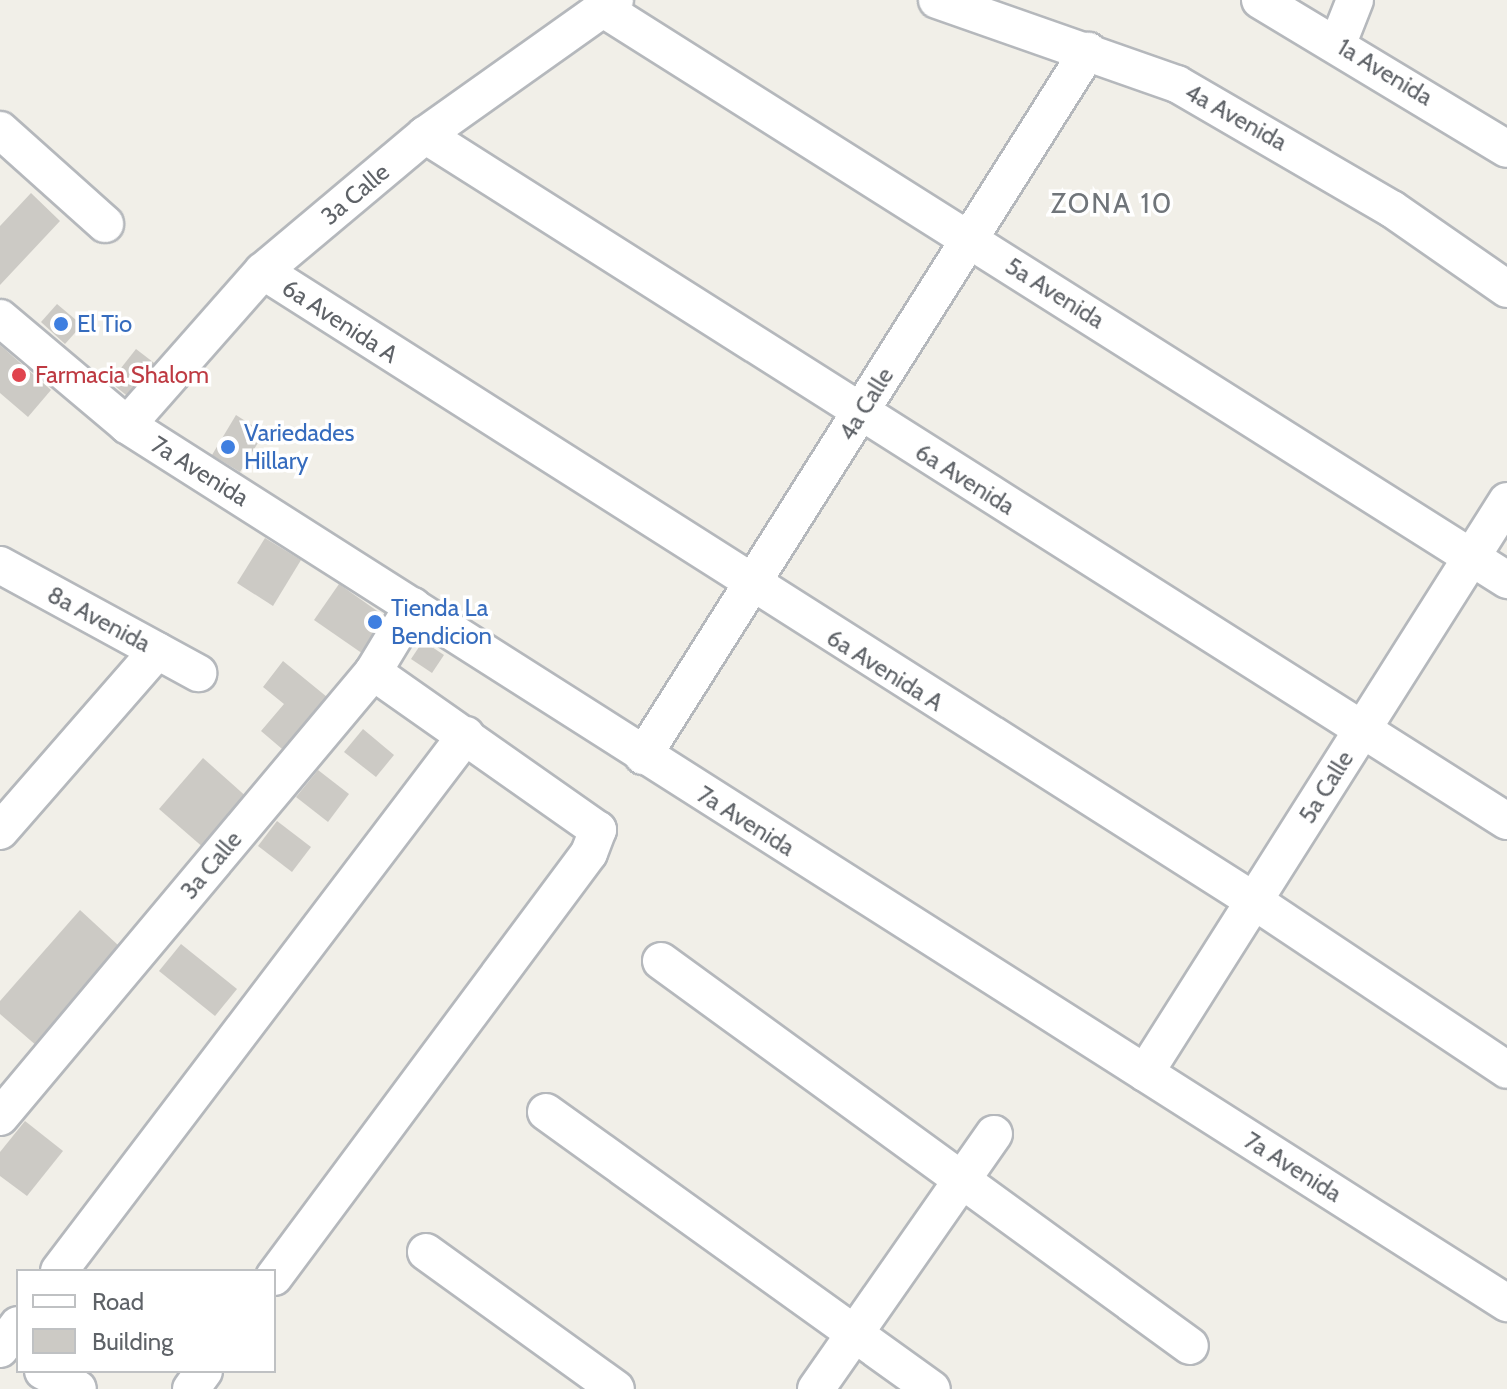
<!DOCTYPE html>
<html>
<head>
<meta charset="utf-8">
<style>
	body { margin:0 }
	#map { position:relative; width:1507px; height:1389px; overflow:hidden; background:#f1efe8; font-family:Cabin,sans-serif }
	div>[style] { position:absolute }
	.building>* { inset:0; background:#cccac5 }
	.roads { filter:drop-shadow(2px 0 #b5b8bc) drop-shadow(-2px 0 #b5b8bc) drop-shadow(0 2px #b5b8bc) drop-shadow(0 -2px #b5b8bc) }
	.minor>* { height:36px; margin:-18px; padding:0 18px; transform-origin:18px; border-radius:18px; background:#fff }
	.dots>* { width:22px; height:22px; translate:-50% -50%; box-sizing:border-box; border:4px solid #fff; border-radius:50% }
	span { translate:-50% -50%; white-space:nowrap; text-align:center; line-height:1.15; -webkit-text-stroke:7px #fff; paint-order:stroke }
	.street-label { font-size:24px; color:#5f6368 }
	.shop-label { font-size:24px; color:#366cbe }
	.left { translate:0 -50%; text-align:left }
	.health-label { font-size:24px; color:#be3a42 }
	.quarter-label { font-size:28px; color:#70757a; letter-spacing:2px }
	.legend { position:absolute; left:16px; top:1269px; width:260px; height:104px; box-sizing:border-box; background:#fff; border:2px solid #bfc1c3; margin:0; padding:10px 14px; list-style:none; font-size:24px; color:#5f6368 }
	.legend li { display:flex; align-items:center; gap:16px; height:40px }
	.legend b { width:40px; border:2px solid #bfc1c3 }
</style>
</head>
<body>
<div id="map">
	<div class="building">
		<i style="clip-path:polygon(31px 193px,60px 221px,0 285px,0 226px)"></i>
		<i style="clip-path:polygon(57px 304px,82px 325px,65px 344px,41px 322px)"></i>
		<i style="clip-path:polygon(0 345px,51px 390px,28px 417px,0 393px)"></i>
		<i style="clip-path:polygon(136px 349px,162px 369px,136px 403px,110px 382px)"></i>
		<i style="clip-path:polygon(236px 415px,264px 433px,240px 472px,212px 455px)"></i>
		<i style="clip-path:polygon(265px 538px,301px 560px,273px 606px,237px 583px)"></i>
		<i style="clip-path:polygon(339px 584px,390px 620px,366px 656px,314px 620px)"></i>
		<i style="clip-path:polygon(423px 641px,444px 655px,432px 673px,411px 659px)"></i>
		<i style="clip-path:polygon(283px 661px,338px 706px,295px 760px,261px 731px,284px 704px,263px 687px)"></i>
		<i style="clip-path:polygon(363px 729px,394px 755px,376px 777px,344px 752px)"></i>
		<i style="clip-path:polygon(203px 758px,249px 799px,205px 849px,159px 809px)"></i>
		<i style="clip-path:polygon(318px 770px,349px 794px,328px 822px,296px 797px)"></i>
		<i style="clip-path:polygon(277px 821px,311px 847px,292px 872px,258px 846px)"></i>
		<i style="clip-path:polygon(80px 910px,131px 957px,45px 1053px,0 1014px,0 1001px)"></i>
		<i style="clip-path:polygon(181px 944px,237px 989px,215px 1016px,159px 971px)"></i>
		<i style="clip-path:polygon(25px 1121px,63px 1151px,27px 1196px,0 1176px,0 1152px)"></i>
	</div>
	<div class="roads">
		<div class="minor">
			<i style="left:937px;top:0;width:254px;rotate:19.3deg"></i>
			<i style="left:1177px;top:84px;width:249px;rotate:30.2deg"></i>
			<i style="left:1392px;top:209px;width:140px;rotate:34.8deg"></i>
			<i style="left:1260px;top:0;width:288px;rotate:31.1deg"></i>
			<i style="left:602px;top:8px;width:1071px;rotate:32.29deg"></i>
			<i style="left:1338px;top:43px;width:46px;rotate:-68.4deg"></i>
			<i style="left:0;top:130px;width:141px;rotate:41.8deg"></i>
			<i style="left:425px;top:135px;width:1281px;rotate:32.38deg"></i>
			<i style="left:263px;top:271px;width:1174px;rotate:32.44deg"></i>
			<i style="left:1254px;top:901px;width:304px;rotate:33.7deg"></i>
			<i style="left:0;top:318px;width:166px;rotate:40.1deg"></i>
			<i style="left:127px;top:425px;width:1636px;rotate:32.47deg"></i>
			<i style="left:127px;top:425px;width:205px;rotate:-48.6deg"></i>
			<i style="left:263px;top:271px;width:212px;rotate:-40deg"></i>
			<i style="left:425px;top:135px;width:233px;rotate:-35.4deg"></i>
			<i style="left:0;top:565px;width:226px;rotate:28.6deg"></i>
			<i style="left:643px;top:756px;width:834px;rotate:-57.74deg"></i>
			<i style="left:0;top:831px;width:239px;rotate:-48.9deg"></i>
			<i style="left:661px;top:961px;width:654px;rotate:36.05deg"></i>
			<i style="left:1145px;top:1073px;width:677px;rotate:-57.67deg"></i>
			<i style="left:546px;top:1112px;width:475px;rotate:35.7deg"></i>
			<i style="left:0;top:1117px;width:581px;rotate:-50.03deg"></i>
			<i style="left:373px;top:672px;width:77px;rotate:-58.8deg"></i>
			<i style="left:426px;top:1252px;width:234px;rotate:35.8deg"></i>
			<i style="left:59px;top:1271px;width:673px;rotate:-52.79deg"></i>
			<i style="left:274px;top:1277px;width:528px;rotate:-53.39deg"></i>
			<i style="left:589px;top:853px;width:25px;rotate:-69deg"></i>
			<i style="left:598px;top:830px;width:275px;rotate:-144.9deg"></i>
			<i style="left:0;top:1349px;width:30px;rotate:-53deg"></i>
			<i style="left:43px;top:1371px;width:39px;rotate:27deg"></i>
			<i style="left:191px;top:1389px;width:22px;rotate:-54deg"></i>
			<i style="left:816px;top:1389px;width:311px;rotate:-55.1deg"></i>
		</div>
	</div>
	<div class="dots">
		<i style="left:61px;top:324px;background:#3f7fe0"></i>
		<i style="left:19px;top:375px;background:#e0444e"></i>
		<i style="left:228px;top:447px;background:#3f7fe0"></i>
		<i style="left:375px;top:622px;background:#3f7fe0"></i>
	</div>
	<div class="street-label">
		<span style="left:1385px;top:72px;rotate:31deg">1a Avenida</span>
		<span style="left:1236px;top:117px;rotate:29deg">4a Avenida</span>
		<span style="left:355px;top:194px;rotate:-40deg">3a Calle</span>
		<span style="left:1055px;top:293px;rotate:32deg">5a Avenida</span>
		<span style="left:340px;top:321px;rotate:33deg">6a Avenida A</span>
		<span style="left:866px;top:404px;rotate:-58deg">4a Calle</span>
		<span style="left:200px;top:471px;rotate:32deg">7a Avenida</span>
		<span style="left:965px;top:479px;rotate:32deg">6a Avenida</span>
		<span style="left:99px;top:619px;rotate:28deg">8a Avenida</span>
		<span style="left:885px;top:670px;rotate:32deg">6a Avenida A</span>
		<span style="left:1326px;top:787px;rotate:-58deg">5a Calle</span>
		<span style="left:746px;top:821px;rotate:32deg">7a Avenida</span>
		<span style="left:211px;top:865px;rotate:-50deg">3a Calle</span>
		<span style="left:1293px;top:1167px;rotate:32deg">7a Avenida</span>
	</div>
	<div class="shop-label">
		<span class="left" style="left:77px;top:324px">El Tio</span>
		<span class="left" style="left:244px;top:447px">Variedades<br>Hillary</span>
		<span class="left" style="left:391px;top:622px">Tienda La<br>Bendicion</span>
	</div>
	<div class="health-label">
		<span class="left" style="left:35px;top:375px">Farmacia Shalom</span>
	</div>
	<div class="quarter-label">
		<span style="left:1112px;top:203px">ZONA 10</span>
	</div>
	<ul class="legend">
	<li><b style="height:10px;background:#fff"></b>Road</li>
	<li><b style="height:22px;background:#cccac5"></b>Building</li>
	</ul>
</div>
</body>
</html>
